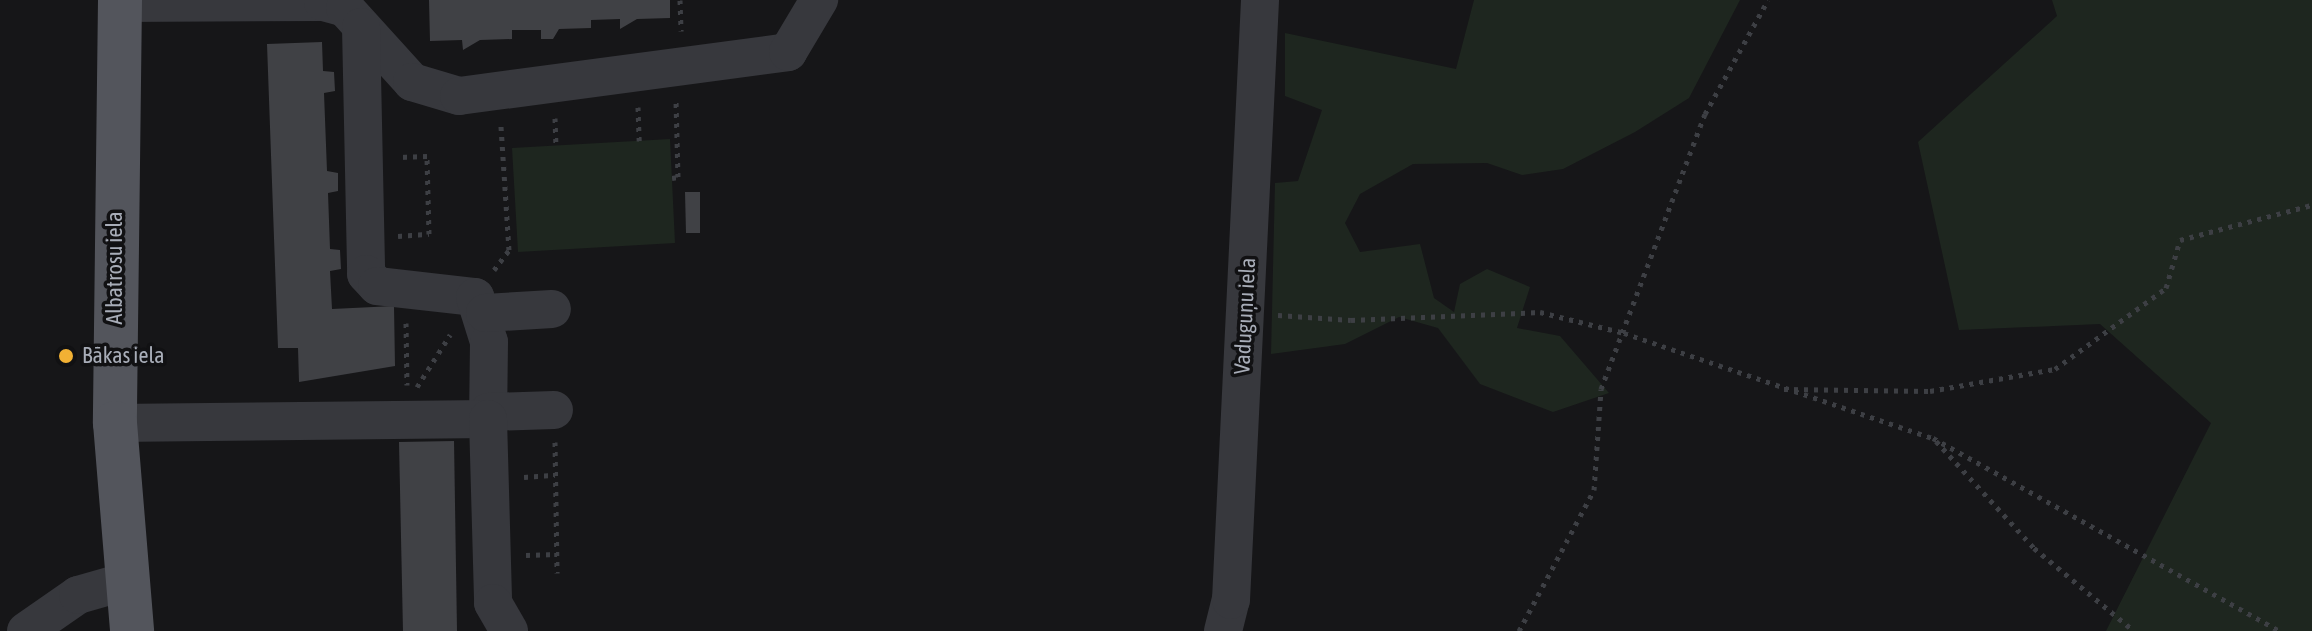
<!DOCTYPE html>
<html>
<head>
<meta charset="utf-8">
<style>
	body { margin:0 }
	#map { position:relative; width:2312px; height:631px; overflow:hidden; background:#161618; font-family:"Asap Condensed",sans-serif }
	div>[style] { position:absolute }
	.green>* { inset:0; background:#1e261f }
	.building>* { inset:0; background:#404145 }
	.path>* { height:5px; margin-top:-2.5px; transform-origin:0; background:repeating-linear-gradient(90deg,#3d3f44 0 4px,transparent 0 10px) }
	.minor>* { height:38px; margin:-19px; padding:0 19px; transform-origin:19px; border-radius:19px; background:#37383d }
	.major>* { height:44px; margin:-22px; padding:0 22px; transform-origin:22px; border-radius:22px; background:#53555c }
	.dots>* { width:22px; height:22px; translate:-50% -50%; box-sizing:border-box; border:4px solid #111113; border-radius:50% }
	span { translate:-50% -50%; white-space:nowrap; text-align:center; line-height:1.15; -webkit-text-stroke:7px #111113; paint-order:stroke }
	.street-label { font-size:22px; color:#a8adb8 }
	.poi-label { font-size:22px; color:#a8adb8 }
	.left { translate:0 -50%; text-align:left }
</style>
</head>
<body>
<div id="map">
	<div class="green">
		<i style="clip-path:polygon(1474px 0,1740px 0,1689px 98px,1635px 132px,1563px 169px,1522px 175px,1487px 163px,1413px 164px,1360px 194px,1345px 223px,1360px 252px,1420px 244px,1434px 298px,1454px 312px,1460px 284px,1487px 269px,1530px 287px,1517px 328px,1560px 336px,1609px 393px,1553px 412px,1480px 384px,1438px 328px,1399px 317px,1345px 344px,1271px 354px,1275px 183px,1298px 181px,1322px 110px,1285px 96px,1285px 33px,1456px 69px)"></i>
		<i style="clip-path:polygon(2052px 0,2312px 0,2312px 631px,2106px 631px,2211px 423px,2100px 324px,1959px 330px,1918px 142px,2057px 16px)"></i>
		<i style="clip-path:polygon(670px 139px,675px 243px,518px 252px,512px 148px)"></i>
	</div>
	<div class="building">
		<i style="clip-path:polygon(429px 0,670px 0,670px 18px,637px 19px,620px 29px,620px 19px,591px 20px,591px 28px,559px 29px,553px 39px,541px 39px,541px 30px,512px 30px,512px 39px,480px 40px,463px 50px,462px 40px,430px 41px)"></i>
		<i style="clip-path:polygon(322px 42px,323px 71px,334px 72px,335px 91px,324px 93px,327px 171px,338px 173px,338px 191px,328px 193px,330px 249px,340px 250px,341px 269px,330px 271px,332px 309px,394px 306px,395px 366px,299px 382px,298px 348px,278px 348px,267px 44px)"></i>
		<i style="clip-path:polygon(685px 192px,700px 192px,700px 233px,686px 233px)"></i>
		<i style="clip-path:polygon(454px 441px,457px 631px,403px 631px,399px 442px)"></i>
	</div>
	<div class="path">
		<i style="left:680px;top:0;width:31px;rotate:88deg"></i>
		<i style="left:638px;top:107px;width:34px;rotate:88deg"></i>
		<i style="left:555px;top:118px;width:28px;rotate:88deg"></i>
		<i style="left:672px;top:178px;width:6px;rotate:-9deg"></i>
		<i style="left:678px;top:177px;width:76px;rotate:-91.5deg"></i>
		<i style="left:398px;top:236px;width:31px;rotate:-4deg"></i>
		<i style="left:429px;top:234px;width:78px;rotate:-91.5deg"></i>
		<i style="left:427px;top:156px;width:28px;rotate:178deg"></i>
		<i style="left:494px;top:270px;width:25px;rotate:-53deg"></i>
		<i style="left:509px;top:250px;width:125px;rotate:-93.7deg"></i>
		<i style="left:1278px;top:315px;width:73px;rotate:3.9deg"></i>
		<i style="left:1351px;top:320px;width:189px;rotate:-2.4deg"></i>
		<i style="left:1540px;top:312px;width:87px;rotate:14deg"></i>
		<i style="left:1624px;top:333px;width:326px;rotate:18.8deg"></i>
		<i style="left:1933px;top:438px;width:397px;rotate:29.1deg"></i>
		<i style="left:406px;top:323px;width:62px;rotate:89.1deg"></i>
		<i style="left:417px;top:387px;width:62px;rotate:-57.6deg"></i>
		<i style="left:1784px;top:389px;width:146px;rotate:0.8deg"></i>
		<i style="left:1930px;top:391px;width:127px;rotate:-10deg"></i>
		<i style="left:2055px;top:369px;width:137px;rotate:-36.1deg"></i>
		<i style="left:2166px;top:288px;width:50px;rotate:-73.7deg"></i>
		<i style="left:2180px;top:240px;width:137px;rotate:-14.9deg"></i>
		<i style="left:1936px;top:441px;width:145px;rotate:47.5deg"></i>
		<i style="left:2034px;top:548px;width:130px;rotate:39.7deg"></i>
		<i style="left:555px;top:442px;width:131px;rotate:89.1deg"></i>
		<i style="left:524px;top:477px;width:31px;rotate:-4deg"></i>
		<i style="left:526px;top:555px;width:31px;rotate:-2deg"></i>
		<i style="left:1519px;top:631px;width:160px;rotate:-62deg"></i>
		<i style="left:1594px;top:490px;width:101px;rotate:-86deg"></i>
		<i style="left:1601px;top:389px;width:294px;rotate:-69.3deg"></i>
		<i style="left:1705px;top:114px;width:130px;rotate:-61.1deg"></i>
	</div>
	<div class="minor">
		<i style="left:120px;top:3px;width:203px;rotate:-0.3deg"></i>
		<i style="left:323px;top:2px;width:23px;rotate:15deg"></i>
		<i style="left:345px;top:8px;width:100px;rotate:47.8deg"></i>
		<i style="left:412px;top:82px;width:49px;rotate:16.6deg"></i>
		<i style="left:459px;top:96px;width:332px;rotate:-7.6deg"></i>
		<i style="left:788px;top:52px;width:61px;rotate:-59.2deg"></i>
		<i style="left:361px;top:27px;width:247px;rotate:88.8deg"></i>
		<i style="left:366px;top:274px;width:16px;rotate:47deg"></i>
		<i style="left:377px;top:286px;width:99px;rotate:6.4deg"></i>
		<i style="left:475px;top:297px;width:47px;rotate:72.7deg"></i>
		<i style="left:489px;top:342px;width:77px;rotate:90.7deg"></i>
		<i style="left:485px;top:313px;width:67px;rotate:-3.4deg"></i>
		<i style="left:488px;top:412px;width:66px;rotate:-1.7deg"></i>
		<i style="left:115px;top:423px;width:373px;rotate:-0.6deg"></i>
		<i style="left:488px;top:419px;width:184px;rotate:88.4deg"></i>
		<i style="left:493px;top:603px;width:32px;rotate:60deg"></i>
		<i style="left:26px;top:631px;width:63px;rotate:-34.7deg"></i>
		<i style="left:78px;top:595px;width:51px;rotate:-15.9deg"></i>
		<i style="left:1223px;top:631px;width:32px;rotate:-76deg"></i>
		<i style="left:1231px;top:600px;width:601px;rotate:-87.23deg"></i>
	</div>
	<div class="major">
		<i style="left:120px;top:0;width:423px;rotate:90.7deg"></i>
		<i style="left:115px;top:423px;width:209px;rotate:85.3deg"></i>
	</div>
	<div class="dots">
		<i style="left:66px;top:356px;background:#f2b134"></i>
	</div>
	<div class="street-label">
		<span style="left:115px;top:268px;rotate:-90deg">Albatrosu iela</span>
		<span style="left:1245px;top:316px;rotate:-87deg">Vaduguņu iela</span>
	</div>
	<div class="poi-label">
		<span class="left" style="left:82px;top:356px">Bākas iela</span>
	</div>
</div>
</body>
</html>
